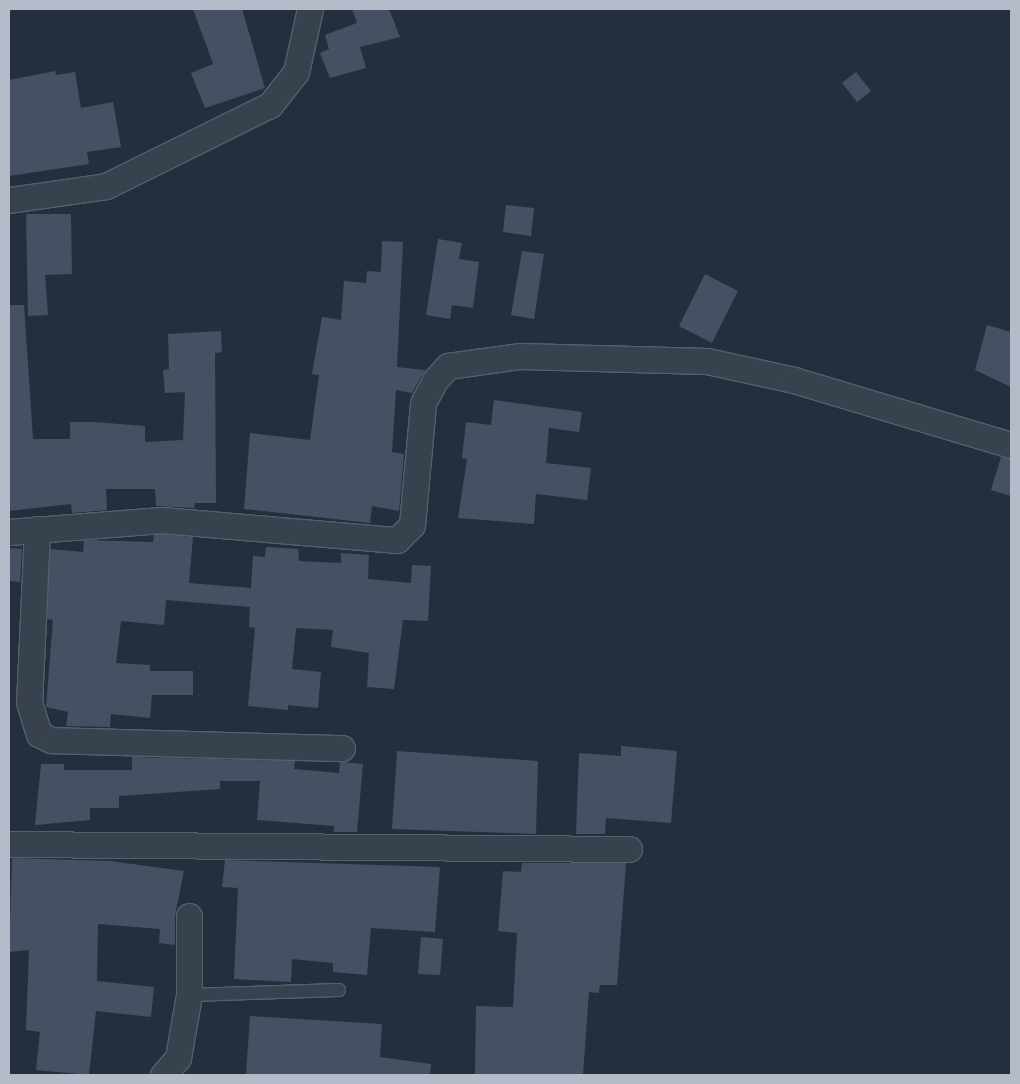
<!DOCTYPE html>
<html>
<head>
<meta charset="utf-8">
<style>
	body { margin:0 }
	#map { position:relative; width:1020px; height:1084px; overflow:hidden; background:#242f3e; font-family:Mulish,sans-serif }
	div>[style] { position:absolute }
	.building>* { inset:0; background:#455162 }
	.roads { filter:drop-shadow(1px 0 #565f6c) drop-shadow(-1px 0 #565f6c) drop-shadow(0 1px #565f6c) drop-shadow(0 -1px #565f6c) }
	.lane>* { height:12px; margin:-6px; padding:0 6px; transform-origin:6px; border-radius:6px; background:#38414e }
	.street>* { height:25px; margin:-12.5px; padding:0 12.5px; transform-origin:12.5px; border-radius:12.5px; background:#38414e }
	span { translate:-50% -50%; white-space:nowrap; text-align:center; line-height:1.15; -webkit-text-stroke:5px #1d2633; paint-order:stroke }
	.frame { position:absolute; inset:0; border:10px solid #b4bcc9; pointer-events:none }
</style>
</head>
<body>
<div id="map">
	<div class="building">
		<i style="clip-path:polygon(193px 9px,242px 9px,265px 88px,205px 108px,191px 73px,213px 64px)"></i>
		<i style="clip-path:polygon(352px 9px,389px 9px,400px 37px,360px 47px,366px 68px,330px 78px,320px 53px,329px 49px,325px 35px,357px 23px)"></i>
		<i style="clip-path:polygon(55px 71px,56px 75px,75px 72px,81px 108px,113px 102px,121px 147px,87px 152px,89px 164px,9px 176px,9px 80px)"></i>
		<i style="clip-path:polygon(856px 72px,871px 91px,857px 102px,842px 83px)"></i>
		<i style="clip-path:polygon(506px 205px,534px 208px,531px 236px,503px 232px)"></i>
		<i style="clip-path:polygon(26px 214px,71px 214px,72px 274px,45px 275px,48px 315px,28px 316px)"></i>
		<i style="clip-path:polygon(438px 239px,462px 243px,459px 259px,479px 262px,473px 308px,452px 305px,450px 319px,426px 315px)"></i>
		<i style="clip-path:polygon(382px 241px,403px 242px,397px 367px,425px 370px,412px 393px,396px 390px,392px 452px,404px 454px,399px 511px,372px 506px,370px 523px,244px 509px,250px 433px,310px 440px,319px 375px,312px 374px,322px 317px,341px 320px,344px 281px,366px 283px,367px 271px,381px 272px)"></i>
		<i style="clip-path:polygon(522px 251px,544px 254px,534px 319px,511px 315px)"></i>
		<i style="clip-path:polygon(705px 274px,738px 291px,712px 343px,679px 326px)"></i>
		<i style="clip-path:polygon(9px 305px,24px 305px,33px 439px,70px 439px,70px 422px,93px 422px,145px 426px,145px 442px,183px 440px,185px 392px,165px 393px,163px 370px,169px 369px,168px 334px,221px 331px,222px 352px,215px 353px,216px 503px,195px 503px,194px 508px,156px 506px,155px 489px,106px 489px,107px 510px,72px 513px,71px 504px,9px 511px)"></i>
		<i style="clip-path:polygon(987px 325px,1011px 332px,1011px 387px,975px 370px)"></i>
		<i style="clip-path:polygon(494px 400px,582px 412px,579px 432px,549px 428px,546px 463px,591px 468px,587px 500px,536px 494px,534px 524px,458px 518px,467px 459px,462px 458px,466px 422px,491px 425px)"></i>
		<i style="clip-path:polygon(1001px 457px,1011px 459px,1011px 496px,991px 490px)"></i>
		<i style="clip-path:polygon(162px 534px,193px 537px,189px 583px,251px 588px,253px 556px,265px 557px,266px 547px,298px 549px,299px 561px,341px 563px,341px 553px,369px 555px,368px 579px,411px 583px,412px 565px,431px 566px,428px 621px,403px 620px,394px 689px,367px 687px,369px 653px,331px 647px,333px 630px,296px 628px,292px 669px,321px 672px,318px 708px,288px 705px,288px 710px,248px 706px,255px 628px,249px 627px,250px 607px,166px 600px,164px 625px,121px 621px,116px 663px,150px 665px,150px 671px,193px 671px,193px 695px,152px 695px,150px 718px,111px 714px,110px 727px,66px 726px,68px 712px,46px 707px,53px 620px,47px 619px,50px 549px,83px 552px,84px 540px,153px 542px,154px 535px)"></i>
		<i style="clip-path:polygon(9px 548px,22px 549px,20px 582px,9px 581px)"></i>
		<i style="clip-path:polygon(621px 746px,677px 751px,671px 823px,606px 818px,605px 834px,576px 834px,579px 753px,621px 756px)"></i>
		<i style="clip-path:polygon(397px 751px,538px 761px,536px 834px,392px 829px)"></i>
		<i style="clip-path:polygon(132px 757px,295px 761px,294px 769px,339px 773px,340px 762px,363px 764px,357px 832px,334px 832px,334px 826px,257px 820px,260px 781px,220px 781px,220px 789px,119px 796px,119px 808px,90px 808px,90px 820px,35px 825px,41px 764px,64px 764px,64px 770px,132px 770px)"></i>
		<i style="clip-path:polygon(12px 858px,110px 861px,184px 871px,175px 916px,175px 945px,159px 943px,160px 929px,98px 924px,97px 981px,154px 987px,151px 1017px,96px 1011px,89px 1075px,36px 1070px,40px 1032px,26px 1030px,29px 950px,9px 952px)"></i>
		<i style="clip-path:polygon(225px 860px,440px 867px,435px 932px,371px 928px,367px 975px,333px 972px,333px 963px,292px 959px,291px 982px,234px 979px,238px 888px,222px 887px)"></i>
		<i style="clip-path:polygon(522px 863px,626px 863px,617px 985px,600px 985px,599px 993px,589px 992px,583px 1075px,475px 1074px,476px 1006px,513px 1007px,517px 933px,498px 931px,503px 871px,521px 872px)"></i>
		<i style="clip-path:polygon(421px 937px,443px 939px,440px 975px,418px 974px)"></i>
		<i style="clip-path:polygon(250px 1016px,382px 1024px,380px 1057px,431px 1064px,430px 1075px,246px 1075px)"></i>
	</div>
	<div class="roads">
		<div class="lane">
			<i style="left:189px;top:995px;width:150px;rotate:-1.9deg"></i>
		</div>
		<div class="street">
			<i style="left:9px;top:200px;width:98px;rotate:-8.2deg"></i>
			<i style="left:106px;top:186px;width:183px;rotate:-26.3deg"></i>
			<i style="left:270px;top:105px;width:42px;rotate:-51.8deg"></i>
			<i style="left:296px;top:72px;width:65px;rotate:-77.5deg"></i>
			<i style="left:37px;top:529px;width:173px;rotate:92.6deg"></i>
			<i style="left:29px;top:702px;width:34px;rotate:73deg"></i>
			<i style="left:39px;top:734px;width:13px;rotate:27deg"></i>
			<i style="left:51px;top:740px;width:291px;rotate:1.6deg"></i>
			<i style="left:9px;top:532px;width:153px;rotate:-4.5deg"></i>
			<i style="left:162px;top:520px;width:236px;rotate:4.9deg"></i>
			<i style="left:397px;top:540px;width:21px;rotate:-45deg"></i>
			<i style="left:412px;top:525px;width:122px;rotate:-84.8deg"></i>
			<i style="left:423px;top:403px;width:26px;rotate:-62deg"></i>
			<i style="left:435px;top:380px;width:19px;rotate:-47deg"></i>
			<i style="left:448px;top:366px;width:73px;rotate:-7.9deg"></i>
			<i style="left:520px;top:356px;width:187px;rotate:1.5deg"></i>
			<i style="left:707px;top:361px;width:89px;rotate:12.3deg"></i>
			<i style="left:794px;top:380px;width:227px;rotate:16.7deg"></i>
			<i style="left:9px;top:844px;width:620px;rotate:0.46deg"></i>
			<i style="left:163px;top:1075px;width:23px;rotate:-49deg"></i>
			<i style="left:178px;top:1058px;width:64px;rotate:-80.1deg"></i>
			<i style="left:189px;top:995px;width:79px;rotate:-90deg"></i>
		</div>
	</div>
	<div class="frame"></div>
</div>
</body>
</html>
